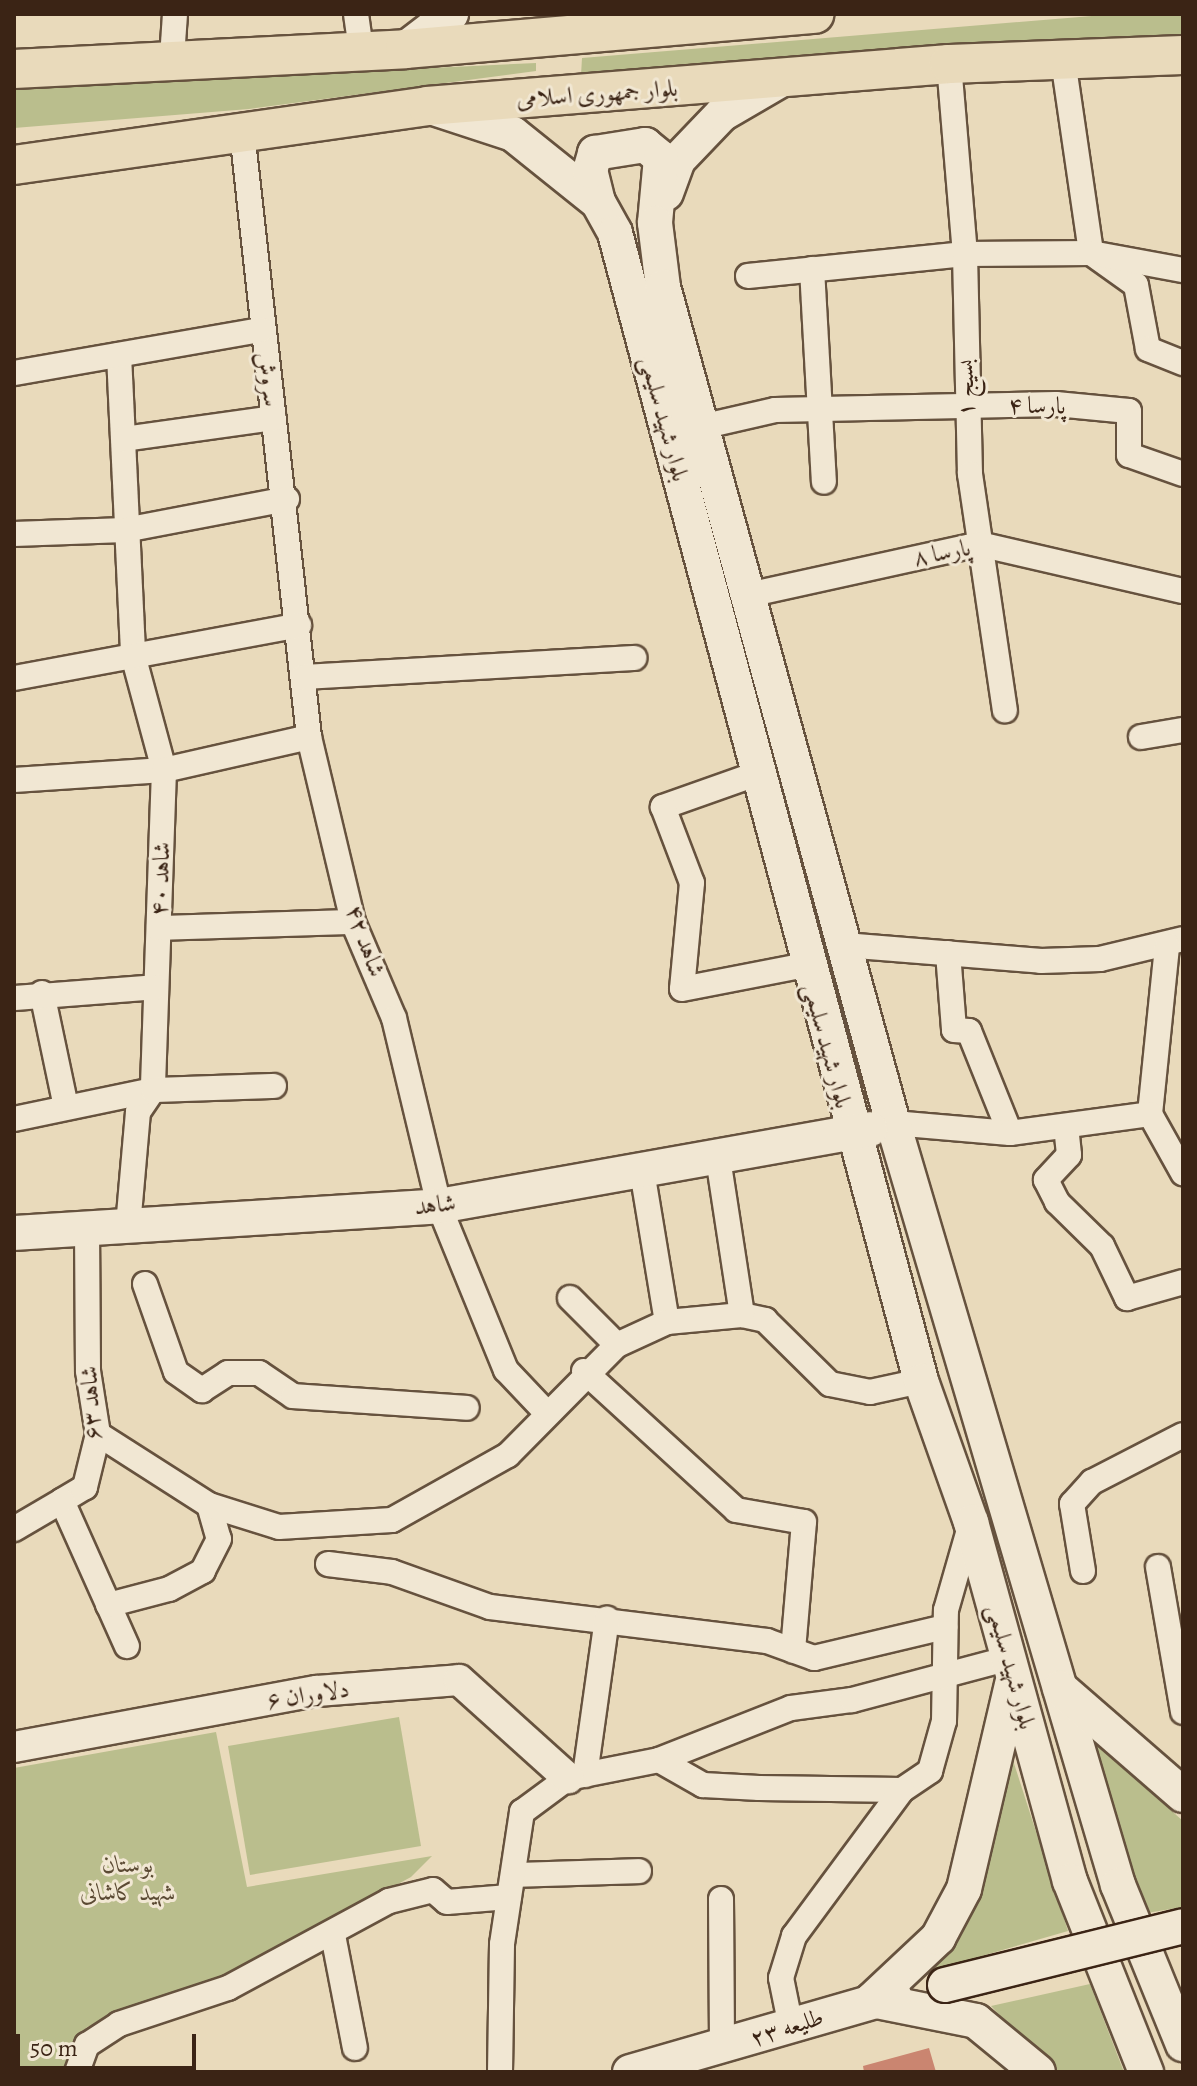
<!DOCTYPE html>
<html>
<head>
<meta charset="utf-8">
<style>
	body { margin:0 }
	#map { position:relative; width:1197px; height:2086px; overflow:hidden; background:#e9dabb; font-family:Alegreya,Amiri,serif }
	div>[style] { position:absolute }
	.green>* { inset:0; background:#babe8d }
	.building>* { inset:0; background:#ca8570 }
	.roads { filter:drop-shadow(2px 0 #66523e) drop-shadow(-2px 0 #66523e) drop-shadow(0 2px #66523e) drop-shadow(0 -2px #66523e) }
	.minor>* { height:24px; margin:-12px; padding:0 12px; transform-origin:12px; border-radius:12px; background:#f1e7d3 }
	.tertiary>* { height:30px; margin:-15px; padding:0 15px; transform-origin:15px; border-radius:15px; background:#f1e7d3 }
	.secondary>* { height:34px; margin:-17px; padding:0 17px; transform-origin:17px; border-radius:17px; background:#f1e7d3 }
	.primary>* { height:38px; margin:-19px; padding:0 19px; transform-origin:19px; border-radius:19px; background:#e9dabb }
	.bridges { filter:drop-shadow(2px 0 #3b2415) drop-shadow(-2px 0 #3b2415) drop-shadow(0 2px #3b2415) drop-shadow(0 -2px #3b2415) }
	.secondary-bridge>* { height:34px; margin:-17px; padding:0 17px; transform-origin:17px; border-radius:17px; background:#f1e7d3 }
	span { translate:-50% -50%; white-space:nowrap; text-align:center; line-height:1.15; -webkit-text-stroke:6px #f1e7d3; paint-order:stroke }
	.street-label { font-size:24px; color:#3b2415 }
	.park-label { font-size:24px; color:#5b4a33; font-style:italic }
	.frame { position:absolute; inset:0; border:16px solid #3b2415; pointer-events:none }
	.scale { position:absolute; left:16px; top:2034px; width:180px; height:36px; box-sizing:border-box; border:4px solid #3b2415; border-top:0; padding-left:10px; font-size:24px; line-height:28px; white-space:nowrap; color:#3b2415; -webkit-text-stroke:6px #f1e7d3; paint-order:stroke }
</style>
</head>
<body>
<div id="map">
	<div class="green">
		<i style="clip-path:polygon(1116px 14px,1183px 14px,1183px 38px,978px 43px,581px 75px,582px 58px)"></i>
		<i style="clip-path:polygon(536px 63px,536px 71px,249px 109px,14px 128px,14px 88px)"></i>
		<i style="clip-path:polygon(399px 1717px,421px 1846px,250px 1875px,228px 1746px)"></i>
		<i style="clip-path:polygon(216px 1732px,247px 1887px,432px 1856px,411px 1877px,227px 1976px,87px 2027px,74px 2042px,67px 2072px,14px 2072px,14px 1768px)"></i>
		<i style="clip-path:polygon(1086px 1735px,1183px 1821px,1183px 1907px,1141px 1914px)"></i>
		<i style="clip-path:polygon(1010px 1751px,1068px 1931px,923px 1973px,980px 1878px,995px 1839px)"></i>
		<i style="clip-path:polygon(1090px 1984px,1124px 2072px,1053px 2072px,991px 2006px)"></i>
	</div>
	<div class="building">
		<i style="clip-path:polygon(929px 2048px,936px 2072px,864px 2072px,863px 2066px)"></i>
	</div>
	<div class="roads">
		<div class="minor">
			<i style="left:356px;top:14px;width:37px;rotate:82deg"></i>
			<i style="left:172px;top:58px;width:44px;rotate:-86.1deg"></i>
			<i style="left:1063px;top:60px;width:195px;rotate:81.7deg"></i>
			<i style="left:1091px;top:253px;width:55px;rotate:35.4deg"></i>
			<i style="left:1136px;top:285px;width:65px;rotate:79.4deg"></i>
			<i style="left:1148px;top:349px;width:38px;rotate:22deg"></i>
			<i style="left:949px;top:64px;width:191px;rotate:85.2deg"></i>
			<i style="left:965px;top:254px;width:220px;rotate:88.7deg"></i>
			<i style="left:970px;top:474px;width:239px;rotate:81.6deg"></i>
			<i style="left:242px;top:132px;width:609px;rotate:83.68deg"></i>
			<i style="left:309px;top:737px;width:190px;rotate:76.6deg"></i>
			<i style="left:353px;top:922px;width:104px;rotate:66.9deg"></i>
			<i style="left:394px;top:1018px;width:193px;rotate:76.5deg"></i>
			<i style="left:439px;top:1206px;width:177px;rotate:67.8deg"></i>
			<i style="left:506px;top:1370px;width:55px;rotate:46.5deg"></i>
			<i style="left:812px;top:269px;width:213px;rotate:86.8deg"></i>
			<i style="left:748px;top:276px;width:218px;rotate:-5.8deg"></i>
			<i style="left:965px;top:254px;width:126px;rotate:-0.5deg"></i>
			<i style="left:1091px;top:253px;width:94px;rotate:10.5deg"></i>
			<i style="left:119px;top:355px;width:300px;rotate:87.3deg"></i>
			<i style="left:133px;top:655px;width:119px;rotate:74.9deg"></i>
			<i style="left:164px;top:770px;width:320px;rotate:92deg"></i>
			<i style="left:153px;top:1090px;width:27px;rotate:124deg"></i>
			<i style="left:138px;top:1112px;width:114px;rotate:95deg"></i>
			<i style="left:14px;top:373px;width:251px;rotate:-9.9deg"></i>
			<i style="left:701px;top:427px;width:76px;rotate:-12.9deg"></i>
			<i style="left:775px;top:410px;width:281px;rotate:-1.2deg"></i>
			<i style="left:1056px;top:404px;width:73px;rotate:5.5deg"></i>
			<i style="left:1129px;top:411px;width:44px;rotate:90deg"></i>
			<i style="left:1129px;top:455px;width:57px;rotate:19.4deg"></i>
			<i style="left:124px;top:439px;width:151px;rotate:-8deg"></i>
			<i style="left:14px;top:534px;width:111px;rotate:-2.1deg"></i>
			<i style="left:125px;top:530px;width:165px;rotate:-10.8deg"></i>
			<i style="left:748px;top:595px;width:237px;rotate:-12.4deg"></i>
			<i style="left:979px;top:544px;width:209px;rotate:13deg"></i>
			<i style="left:303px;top:677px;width:332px;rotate:-3.3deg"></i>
			<i style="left:14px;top:678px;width:290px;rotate:-10.5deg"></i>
			<i style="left:1141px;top:737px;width:43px;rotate:-9.5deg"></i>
			<i style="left:756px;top:774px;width:99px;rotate:160.5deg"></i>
			<i style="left:663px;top:807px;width:81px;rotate:69.1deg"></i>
			<i style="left:692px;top:883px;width:106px;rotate:95.4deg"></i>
			<i style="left:682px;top:989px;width:126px;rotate:-11deg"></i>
			<i style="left:14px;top:780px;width:150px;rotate:-3.8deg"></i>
			<i style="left:164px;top:770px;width:149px;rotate:-12.8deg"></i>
			<i style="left:159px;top:928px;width:194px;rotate:-1.8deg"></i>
			<i style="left:844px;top:945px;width:198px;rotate:4.6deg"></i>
			<i style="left:1041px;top:961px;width:59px;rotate:-1.9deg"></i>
			<i style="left:1100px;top:959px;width:85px;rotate:-13.5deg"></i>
			<i style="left:948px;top:953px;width:77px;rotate:85.5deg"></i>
			<i style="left:954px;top:1030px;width:15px;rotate:4deg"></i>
			<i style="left:969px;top:1031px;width:110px;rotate:68.1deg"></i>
			<i style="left:42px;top:993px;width:116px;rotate:78.1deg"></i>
			<i style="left:14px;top:998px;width:142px;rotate:-4.4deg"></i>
			<i style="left:1150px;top:1114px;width:169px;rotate:-84.2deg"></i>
			<i style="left:14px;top:1119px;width:142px;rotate:-11.8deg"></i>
			<i style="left:153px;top:1090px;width:121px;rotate:-1.9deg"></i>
			<i style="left:893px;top:1123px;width:117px;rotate:4.9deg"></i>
			<i style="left:1010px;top:1133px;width:141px;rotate:-7.7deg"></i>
			<i style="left:1150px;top:1114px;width:68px;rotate:60.8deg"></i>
			<i style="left:1066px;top:1126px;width:29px;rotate:84deg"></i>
			<i style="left:1069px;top:1155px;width:34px;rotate:133deg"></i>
			<i style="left:1046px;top:1180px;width:25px;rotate:63deg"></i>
			<i style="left:1057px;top:1202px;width:63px;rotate:44.4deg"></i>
			<i style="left:1102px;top:1246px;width:58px;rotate:64.3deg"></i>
			<i style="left:1127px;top:1298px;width:58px;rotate:-15.9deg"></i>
			<i style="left:718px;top:1158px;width:159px;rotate:81.3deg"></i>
			<i style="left:742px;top:1315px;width:24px;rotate:12deg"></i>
			<i style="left:765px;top:1320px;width:91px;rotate:44.6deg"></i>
			<i style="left:830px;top:1384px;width:41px;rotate:11.3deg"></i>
			<i style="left:870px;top:1392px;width:52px;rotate:-12.2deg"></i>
			<i style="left:642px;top:1171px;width:153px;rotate:80.6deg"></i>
			<i style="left:87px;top:1228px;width:143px;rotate:89.6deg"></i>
			<i style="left:88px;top:1371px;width:64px;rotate:81deg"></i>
			<i style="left:98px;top:1434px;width:55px;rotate:103.8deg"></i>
			<i style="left:85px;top:1487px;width:27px;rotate:149deg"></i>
			<i style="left:62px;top:1501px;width:159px;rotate:65.9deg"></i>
			<i style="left:145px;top:1284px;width:93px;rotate:70.6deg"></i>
			<i style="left:176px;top:1372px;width:32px;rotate:35deg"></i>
			<i style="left:202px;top:1390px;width:31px;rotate:-33deg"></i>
			<i style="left:228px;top:1373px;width:31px"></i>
			<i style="left:259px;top:1373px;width:41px;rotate:34.1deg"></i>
			<i style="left:293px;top:1396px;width:174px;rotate:3.9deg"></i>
			<i style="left:570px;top:1298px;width:66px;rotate:45deg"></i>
			<i style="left:584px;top:1371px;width:206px;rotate:42.4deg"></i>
			<i style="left:736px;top:1510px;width:69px;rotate:10deg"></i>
			<i style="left:804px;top:1522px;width:129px;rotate:94.9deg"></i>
			<i style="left:98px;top:1434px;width:132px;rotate:32.6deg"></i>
			<i style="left:209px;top:1505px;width:35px;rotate:74deg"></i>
			<i style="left:219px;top:1539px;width:36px;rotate:117deg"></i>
			<i style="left:203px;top:1571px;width:38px;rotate:152deg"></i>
			<i style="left:169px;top:1589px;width:63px;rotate:165.3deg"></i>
			<i style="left:209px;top:1505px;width:73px;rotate:17.4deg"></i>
			<i style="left:279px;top:1527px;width:113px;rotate:-3.5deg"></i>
			<i style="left:392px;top:1520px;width:133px;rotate:-29.3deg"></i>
			<i style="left:508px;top:1455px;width:155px;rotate:-45.3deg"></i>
			<i style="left:617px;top:1345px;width:55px;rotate:-24.7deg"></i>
			<i style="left:667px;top:1322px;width:75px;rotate:-5.3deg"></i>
			<i style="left:14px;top:1529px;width:56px;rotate:-30.3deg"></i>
			<i style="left:328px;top:1564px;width:64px;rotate:7.1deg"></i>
			<i style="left:392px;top:1572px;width:104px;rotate:19.7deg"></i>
			<i style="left:490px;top:1607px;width:279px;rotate:7deg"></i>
			<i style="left:767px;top:1641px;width:50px;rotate:19.9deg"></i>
			<i style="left:814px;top:1658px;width:135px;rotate:-13.3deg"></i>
			<i style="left:1158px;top:1567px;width:147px;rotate:80.2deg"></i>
			<i style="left:1083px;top:1571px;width:68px;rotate:-99.3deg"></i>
			<i style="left:1072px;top:1504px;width:30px;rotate:-48deg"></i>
			<i style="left:1092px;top:1482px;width:102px;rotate:-27.3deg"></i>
			<i style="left:659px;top:1760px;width:51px;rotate:29.6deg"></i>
			<i style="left:703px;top:1785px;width:56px;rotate:3.1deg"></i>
			<i style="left:759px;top:1788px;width:143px;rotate:0.8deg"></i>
			<i style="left:902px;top:1790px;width:34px;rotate:-34deg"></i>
			<i style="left:930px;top:1771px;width:52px;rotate:-74.4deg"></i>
			<i style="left:944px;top:1721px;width:111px;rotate:-89deg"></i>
			<i style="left:946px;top:1610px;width:91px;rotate:-74deg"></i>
			<i style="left:585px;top:1775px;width:158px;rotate:-82deg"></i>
			<i style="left:514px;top:1875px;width:125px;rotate:-1.8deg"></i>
			<i style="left:721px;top:1899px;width:150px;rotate:89.6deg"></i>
			<i style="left:333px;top:1935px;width:115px;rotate:79deg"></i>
			<i style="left:791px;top:2027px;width:50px;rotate:-101.5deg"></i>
			<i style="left:781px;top:1978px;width:44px;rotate:-72.8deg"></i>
			<i style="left:794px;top:1936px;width:182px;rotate:-53.5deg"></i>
			<i style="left:77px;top:2072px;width:29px;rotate:-70deg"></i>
			<i style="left:87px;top:2045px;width:38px;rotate:-33deg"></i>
			<i style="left:119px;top:2024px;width:115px;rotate:-18.3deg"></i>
			<i style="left:228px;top:1988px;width:183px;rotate:-28.4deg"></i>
			<i style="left:389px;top:1901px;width:45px;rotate:-14deg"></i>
			<i style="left:433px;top:1890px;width:18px;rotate:41deg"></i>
			<i style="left:447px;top:1902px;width:62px;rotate:-4.6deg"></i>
			<i style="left:500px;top:2072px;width:128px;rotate:-89.1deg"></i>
			<i style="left:502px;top:1944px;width:134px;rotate:-81.4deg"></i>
			<i style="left:522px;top:1812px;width:57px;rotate:-36.5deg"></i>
			<i style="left:568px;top:1778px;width:93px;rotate:-11.2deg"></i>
			<i style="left:659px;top:1760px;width:142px;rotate:-21.5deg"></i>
			<i style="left:791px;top:1708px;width:62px;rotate:-7.5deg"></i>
			<i style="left:852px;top:1700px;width:163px;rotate:-14.9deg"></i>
		</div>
		<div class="tertiary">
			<i style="left:14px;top:1747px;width:308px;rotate:-10.5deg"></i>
			<i style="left:317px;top:1691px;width:142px;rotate:-4.4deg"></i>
			<i style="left:459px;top:1680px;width:147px;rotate:42deg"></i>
		</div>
		<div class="secondary">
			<i style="left:405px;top:49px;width:58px;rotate:-37.3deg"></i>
			<i style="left:431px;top:107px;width:86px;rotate:18.2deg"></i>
			<i style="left:513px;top:134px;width:109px;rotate:38.7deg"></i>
			<i style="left:598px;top:202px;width:35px;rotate:61deg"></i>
			<i style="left:615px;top:233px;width:1188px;rotate:75.07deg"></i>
			<i style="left:921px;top:1381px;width:150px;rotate:70.5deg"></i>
			<i style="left:971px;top:1522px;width:372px;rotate:74.6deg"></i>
			<i style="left:1070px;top:1881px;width:206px;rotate:68.3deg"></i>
			<i style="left:666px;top:193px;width:35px;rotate:-70deg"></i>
			<i style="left:678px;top:160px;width:64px;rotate:-46.3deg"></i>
			<i style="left:722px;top:114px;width:66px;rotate:-30.1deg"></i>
			<i style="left:598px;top:202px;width:32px;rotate:-104deg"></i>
			<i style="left:590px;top:171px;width:19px;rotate:-74deg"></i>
			<i style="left:595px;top:153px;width:51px;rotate:-9.1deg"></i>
			<i style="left:645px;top:145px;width:21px;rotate:39deg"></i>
			<i style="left:661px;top:158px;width:65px;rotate:95.3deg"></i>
			<i style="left:655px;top:223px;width:64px;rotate:82.9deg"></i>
			<i style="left:663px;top:287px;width:867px;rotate:74.62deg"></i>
			<i style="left:893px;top:1123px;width:795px;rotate:73.55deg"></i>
			<i style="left:1118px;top:1885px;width:172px;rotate:67.8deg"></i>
			<i style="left:14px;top:1233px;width:426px;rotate:-3.6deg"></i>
			<i style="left:439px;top:1206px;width:438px;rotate:-10.1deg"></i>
			<i style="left:1060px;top:1688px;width:163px;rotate:41deg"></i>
			<i style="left:872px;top:2000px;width:91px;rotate:-43.2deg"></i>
			<i style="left:938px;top:1938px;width:55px;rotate:-62deg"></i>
			<i style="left:964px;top:1889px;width:211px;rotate:-76.8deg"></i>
			<i style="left:872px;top:2000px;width:106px;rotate:11.4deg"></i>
			<i style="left:976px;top:2021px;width:80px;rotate:39.4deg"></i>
			<i style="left:630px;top:2072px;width:275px;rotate:-16.1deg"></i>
		</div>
		<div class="primary">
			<i style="left:14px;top:69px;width:392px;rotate:-2.9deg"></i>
			<i style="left:405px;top:49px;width:411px;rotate:-4.9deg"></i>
			<i style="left:14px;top:165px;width:417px;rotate:-8.1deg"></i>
			<i style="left:427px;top:106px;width:524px;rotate:-4.6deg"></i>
			<i style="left:949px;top:64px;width:234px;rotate:-2.2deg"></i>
		</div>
	</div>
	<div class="bridges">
		<div class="secondary-bridge">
			<i style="left:945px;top:1985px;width:245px;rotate:-13.9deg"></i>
		</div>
	</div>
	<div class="street-label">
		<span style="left:597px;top:94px;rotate:-4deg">بلوار جمهوری اسلامی</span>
		<span style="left:268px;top:379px;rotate:81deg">سروش</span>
		<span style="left:966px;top:388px;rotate:-91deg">بسیج ۱</span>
		<span style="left:1037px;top:406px;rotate:1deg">پارسا ۴</span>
		<span style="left:664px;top:419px;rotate:75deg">بلوار شهید سلیمی</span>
		<span style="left:942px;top:553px;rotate:-11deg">پارسا ۸</span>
		<span style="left:161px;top:879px;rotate:-88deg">شاهد ۴۰</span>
		<span style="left:365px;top:941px;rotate:70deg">شاهد ۴۲</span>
		<span style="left:827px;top:1046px;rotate:75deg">بلوار شهید سلیمی</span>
		<span style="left:435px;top:1205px;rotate:-6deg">شاهد</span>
		<span style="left:91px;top:1403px;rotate:-93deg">شاهد ۶۳</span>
		<span style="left:1011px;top:1667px;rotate:75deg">بلوار شهید سلیمی</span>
		<span style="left:308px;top:1695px;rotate:-8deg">دلاوران ۶</span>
		<span style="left:787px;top:2028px;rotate:-18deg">طلیعه ۲۳</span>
	</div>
	<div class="park-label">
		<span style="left:128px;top:1879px">بوستان<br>شهید کاشانی</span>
	</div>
	<div class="frame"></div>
	<div class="scale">50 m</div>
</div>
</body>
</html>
